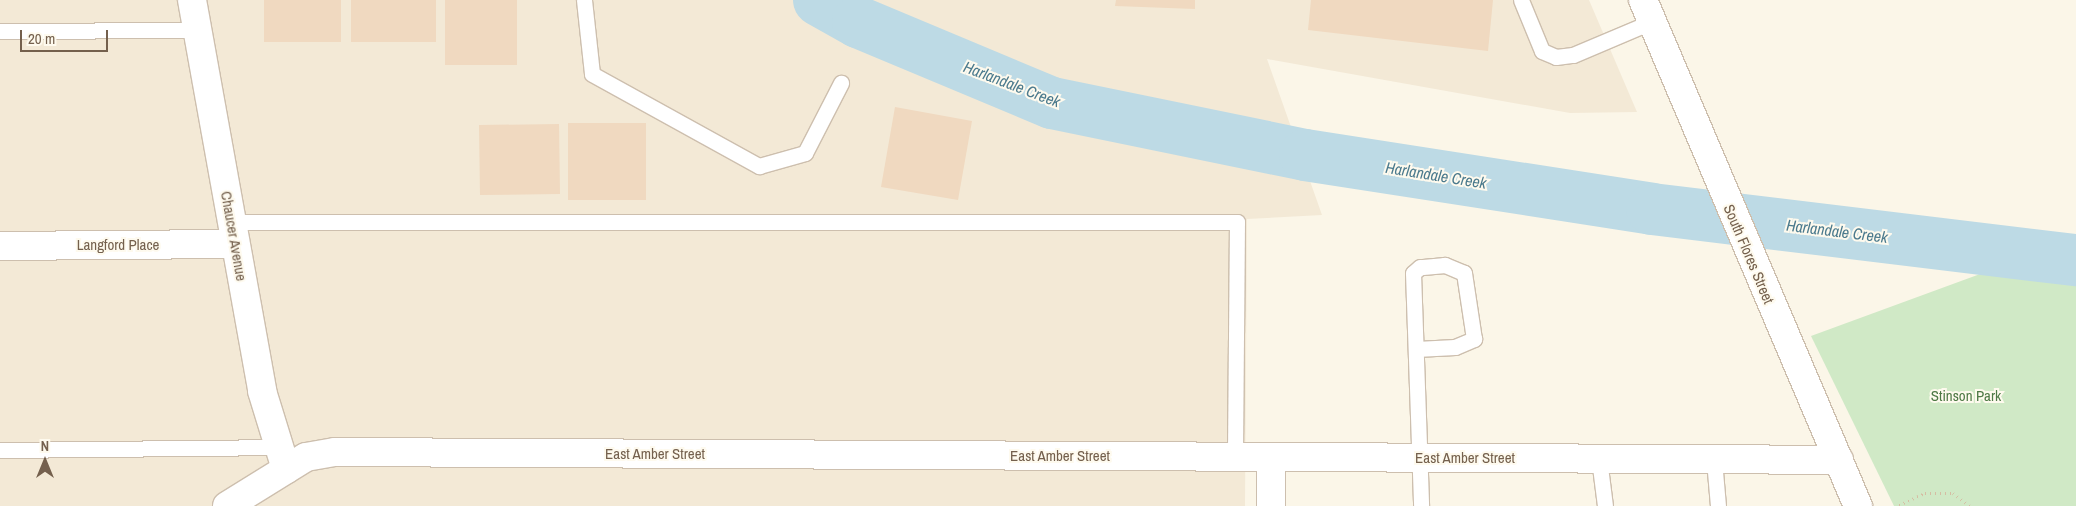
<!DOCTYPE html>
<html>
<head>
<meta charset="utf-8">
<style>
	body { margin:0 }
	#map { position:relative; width:2076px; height:506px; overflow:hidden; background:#fbf6e8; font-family:"Archivo Narrow",sans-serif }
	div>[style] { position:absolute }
	.residential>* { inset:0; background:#f3e9d6 }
	.green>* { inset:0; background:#d0e9c6 }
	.river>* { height:52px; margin:-26px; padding:0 26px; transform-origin:26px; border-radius:26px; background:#bddae5 }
	.building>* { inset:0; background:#f0d9c0 }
	.path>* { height:3px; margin-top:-1.5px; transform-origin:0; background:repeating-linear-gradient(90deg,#d5bda3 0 1px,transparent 0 5px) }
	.roads { filter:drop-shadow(1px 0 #cdbfae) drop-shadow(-1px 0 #cdbfae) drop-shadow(0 1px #cdbfae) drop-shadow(0 -1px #cdbfae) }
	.lane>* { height:15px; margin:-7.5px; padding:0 7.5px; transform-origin:7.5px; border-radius:7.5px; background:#fff }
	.street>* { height:28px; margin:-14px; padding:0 14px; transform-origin:14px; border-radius:14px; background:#fff }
	.secondary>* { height:28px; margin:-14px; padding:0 14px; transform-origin:14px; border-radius:14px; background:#fff }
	span { translate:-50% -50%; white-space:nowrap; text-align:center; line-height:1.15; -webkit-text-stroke:4px #fefaee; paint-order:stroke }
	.street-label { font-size:15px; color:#74604d }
	.park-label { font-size:15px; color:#4e7945 }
	.water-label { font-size:16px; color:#4b7a8d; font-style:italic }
	.north { position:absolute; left:20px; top:436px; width:50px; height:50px; -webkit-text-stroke:4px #fefaee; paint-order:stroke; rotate:0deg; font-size:14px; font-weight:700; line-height:20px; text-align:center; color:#74604d }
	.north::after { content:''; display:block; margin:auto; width:18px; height:22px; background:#74604d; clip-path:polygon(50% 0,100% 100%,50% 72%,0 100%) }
	.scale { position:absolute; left:20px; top:30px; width:88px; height:22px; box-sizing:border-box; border:2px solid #74604d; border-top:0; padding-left:6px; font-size:15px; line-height:18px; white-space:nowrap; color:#74604d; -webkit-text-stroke:4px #fefaee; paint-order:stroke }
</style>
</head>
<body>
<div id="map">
	<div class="residential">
		<i style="clip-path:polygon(0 0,1589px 0,1637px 112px,1570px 113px,1267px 59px,1322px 215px,1247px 219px,1245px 506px,0 506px)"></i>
	</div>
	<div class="green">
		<i style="clip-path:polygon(2076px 239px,2076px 506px,1894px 506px,1811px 336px)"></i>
	</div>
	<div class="river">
		<i style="left:819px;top:0;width:45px;rotate:29.4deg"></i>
		<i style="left:858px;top:22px;width:210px;rotate:22.7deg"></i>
		<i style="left:1052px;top:103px;width:258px;rotate:11.6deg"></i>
		<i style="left:1305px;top:155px;width:351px;rotate:8.8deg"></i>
		<i style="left:1652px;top:209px;width:427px;rotate:6.9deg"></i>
	</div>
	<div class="building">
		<i style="clip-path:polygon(264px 0,341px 0,341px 42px,264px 42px)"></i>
		<i style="clip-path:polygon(351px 0,436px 0,436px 42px,351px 42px)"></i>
		<i style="clip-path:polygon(445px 0,517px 0,517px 65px,445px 65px)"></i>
		<i style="clip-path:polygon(1116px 0,1195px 0,1195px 9px,1115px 6px)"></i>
		<i style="clip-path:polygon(1311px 0,1493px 0,1488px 51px,1308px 30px)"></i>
		<i style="clip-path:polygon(895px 107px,972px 121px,958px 200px,881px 187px)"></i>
		<i style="clip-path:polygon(568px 123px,646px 123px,646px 200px,568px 200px)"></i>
		<i style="clip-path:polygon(559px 124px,560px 194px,480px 195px,479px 125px)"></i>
	</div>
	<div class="path">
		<i style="left:1899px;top:505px;width:29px;rotate:-25deg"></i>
		<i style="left:1925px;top:493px;width:28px"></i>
		<i style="left:1953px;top:493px;width:21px;rotate:37deg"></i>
	</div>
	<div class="roads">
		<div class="lane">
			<i style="left:584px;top:0;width:74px;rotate:83.8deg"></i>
			<i style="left:592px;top:74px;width:191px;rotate:28.9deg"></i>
			<i style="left:759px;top:166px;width:48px;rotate:-15.8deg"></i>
			<i style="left:805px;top:153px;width:79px;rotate:-62.8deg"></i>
			<i style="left:1521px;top:0;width:55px;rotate:67.6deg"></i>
			<i style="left:1542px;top:51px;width:15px;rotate:23deg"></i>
			<i style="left:1556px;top:57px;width:17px;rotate:-7deg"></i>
			<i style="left:1573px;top:55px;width:85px;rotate:-22.9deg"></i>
			<i style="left:0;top:31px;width:197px;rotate:-0.3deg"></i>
			<i style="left:232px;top:222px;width:1005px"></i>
			<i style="left:1237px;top:222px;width:235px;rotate:90.5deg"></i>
			<i style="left:1416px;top:349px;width:39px;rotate:-3deg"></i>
			<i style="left:1455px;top:347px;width:21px;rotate:-23deg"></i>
			<i style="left:1474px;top:339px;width:67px;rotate:-98.6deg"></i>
			<i style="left:1464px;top:273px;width:21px;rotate:-157deg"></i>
			<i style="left:1445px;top:265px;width:25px;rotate:175deg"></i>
			<i style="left:1420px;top:267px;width:9px;rotate:139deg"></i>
			<i style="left:1413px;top:273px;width:233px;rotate:88deg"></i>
			<i style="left:0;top:450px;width:279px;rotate:-0.6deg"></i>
			<i style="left:1599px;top:459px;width:47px;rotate:82.7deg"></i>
			<i style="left:1714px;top:460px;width:46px;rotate:85deg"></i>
		</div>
		<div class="street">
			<i style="left:192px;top:0;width:397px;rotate:79.8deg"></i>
			<i style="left:262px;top:391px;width:82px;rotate:72.9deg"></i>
			<i style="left:0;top:246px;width:235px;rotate:-0.5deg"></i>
			<i style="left:227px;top:506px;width:93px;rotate:-31.8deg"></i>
			<i style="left:306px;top:457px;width:29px;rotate:-10deg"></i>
			<i style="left:335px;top:452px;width:1504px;rotate:0.3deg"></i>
			<i style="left:1271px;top:506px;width:48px;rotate:-90deg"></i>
		</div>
		<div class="secondary">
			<i style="left:1643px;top:0;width:550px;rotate:66.98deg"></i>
		</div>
	</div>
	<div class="street-label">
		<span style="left:234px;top:236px;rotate:80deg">Chaucer Avenue</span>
		<span style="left:118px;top:245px">Langford Place</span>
		<span style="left:1749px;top:254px;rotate:67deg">South Flores Street</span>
		<span style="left:655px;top:454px">East Amber Street</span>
		<span style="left:1060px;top:456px">East Amber Street</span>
		<span style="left:1465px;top:458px">East Amber Street</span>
	</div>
	<div class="park-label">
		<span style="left:1966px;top:396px">Stinson Park</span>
	</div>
	<div class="water-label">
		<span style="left:1012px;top:84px;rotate:21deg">Harlandale Creek</span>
		<span style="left:1436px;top:175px;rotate:9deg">Harlandale Creek</span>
		<span style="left:1837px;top:231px;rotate:7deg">Harlandale Creek</span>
	</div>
	<div class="north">N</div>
	<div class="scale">20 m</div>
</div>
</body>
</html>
